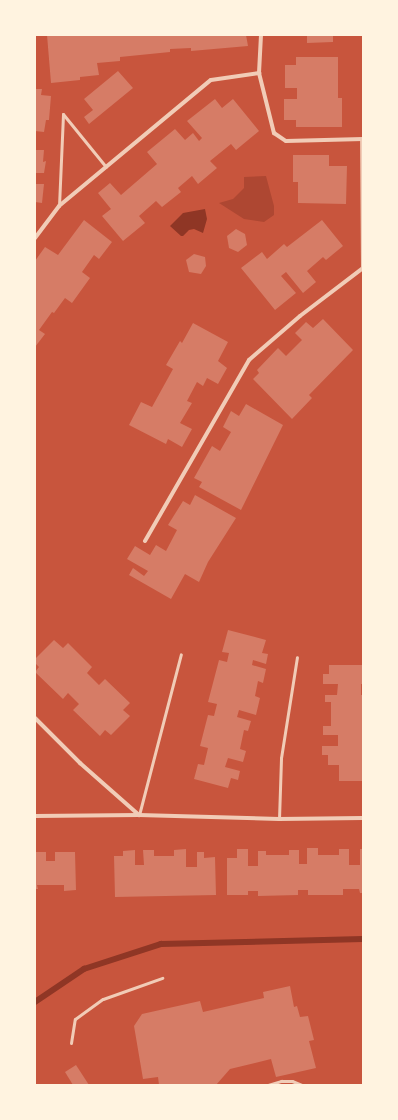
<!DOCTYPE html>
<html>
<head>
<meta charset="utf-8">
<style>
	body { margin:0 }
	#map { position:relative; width:398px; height:1120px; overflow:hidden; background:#c8553d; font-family:Jost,sans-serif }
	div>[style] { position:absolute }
	.green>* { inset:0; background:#ae4732 }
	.water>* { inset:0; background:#8f3625 }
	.stream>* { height:5.5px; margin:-2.75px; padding:0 2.75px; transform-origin:2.75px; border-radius:2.75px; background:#8f3625 }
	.building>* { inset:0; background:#d67c66 }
	.service>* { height:3px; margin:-1.5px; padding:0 1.5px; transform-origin:1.5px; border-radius:1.5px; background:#f1ccb7 }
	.minor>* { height:4px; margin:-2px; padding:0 2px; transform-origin:2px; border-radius:2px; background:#f1ccb7 }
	span { translate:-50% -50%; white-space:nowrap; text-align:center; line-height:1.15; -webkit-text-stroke:4px #fff3e0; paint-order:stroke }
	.frame { position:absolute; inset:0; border:36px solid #fff3e0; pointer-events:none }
</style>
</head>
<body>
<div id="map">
	<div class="green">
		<i style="clip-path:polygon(266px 176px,274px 206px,274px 215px,264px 222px,244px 219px,219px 203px,233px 199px,244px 188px,244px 177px)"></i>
	</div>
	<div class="water">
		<i style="clip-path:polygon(205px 209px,207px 219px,203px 233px,194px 229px,189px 230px,183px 236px,181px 236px,170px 226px,183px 213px)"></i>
	</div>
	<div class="stream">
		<i style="left:35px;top:1002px;width:59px;rotate:-34deg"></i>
		<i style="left:84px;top:969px;width:81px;rotate:-18deg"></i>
		<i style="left:161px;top:944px;width:202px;rotate:-1.4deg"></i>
	</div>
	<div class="building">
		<i style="clip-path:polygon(47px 35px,246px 35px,248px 46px,191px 51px,191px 48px,170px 49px,170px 52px,120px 57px,120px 61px,97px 63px,99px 75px,80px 77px,80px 80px,51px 83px)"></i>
		<i style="clip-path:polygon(307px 35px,333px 35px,333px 42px,307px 43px)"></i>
		<i style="clip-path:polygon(296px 57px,338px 57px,338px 98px,342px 98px,342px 127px,296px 127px,296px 120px,284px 120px,284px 99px,297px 99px,297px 88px,285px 88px,285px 65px,296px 65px)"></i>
		<i style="clip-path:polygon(118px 71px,133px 88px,89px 124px,84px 117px,93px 110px,84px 99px)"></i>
		<i style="clip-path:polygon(35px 89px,42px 89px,41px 95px,51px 96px,49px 120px,46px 120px,44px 132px,35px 131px)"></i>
		<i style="clip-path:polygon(215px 99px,222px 108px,233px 99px,259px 131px,236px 150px,231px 144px,210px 161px,217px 168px,198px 184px,192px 176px,178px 188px,181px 192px,162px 207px,156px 201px,139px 216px,145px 223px,123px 241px,102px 216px,111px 209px,98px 193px,110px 183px,121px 195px,157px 164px,147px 152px,175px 129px,185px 140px,193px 133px,199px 141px,202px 138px,187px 121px)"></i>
		<i style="clip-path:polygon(35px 150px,44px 150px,43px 162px,46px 161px,44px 173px,35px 173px)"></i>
		<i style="clip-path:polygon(293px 155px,329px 155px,329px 166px,347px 166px,346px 204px,298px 203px,298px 182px,293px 182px)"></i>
		<i style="clip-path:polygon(35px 184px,44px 184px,42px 203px,35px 202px)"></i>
		<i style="clip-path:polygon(84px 220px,112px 242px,99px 259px,94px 255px,82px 272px,90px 278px,72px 303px,65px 298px,54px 313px,52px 312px,39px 330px,45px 334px,35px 347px,35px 261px,45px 247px,58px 255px)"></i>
		<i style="clip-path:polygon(322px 220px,343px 246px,326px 260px,323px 257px,307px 271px,316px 282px,303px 293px,286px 272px,281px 276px,296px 293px,275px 310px,241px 268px,262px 252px,267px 259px,284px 244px,287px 247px)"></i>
		<i style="clip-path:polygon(236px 229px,245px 234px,247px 245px,238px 252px,229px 248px,227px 236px)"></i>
		<i style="clip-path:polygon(194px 254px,205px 257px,206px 266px,201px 274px,189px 272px,186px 260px)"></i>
		<i style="clip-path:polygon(323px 319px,353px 350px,309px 395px,312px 398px,292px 419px,253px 379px,259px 373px,257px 370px,278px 348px,286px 356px,302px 340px,295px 333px,306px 322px,313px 328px)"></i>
		<i style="clip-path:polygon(193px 323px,228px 342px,218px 361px,227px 368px,218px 384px,207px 378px,203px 386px,197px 382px,187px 401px,192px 403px,180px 423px,192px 429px,182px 447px,168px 439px,166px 444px,129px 425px,141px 402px,152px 407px,173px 369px,166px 365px,180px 341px,182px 343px)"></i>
		<i style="clip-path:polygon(246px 404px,283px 425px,241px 510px,199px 487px,202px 482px,194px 478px,212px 446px,220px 451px,231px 432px,223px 427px,231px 411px,239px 416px)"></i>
		<i style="clip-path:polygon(195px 495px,236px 518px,208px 562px,199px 582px,185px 574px,171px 599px,129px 575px,133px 568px,144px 576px,148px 571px,127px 559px,135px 546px,150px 555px,156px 545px,166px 551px,177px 530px,168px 525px,183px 501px,190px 505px)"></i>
		<i style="clip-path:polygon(228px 630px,266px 640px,262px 653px,268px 654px,266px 664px,253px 660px,252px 665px,266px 669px,263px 683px,258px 681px,255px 696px,260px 698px,256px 715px,239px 710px,237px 717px,251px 721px,248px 731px,244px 730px,240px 749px,246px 751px,243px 762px,228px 758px,225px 767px,240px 771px,238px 780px,231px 778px,228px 788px,194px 779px,198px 764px,204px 765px,208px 748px,200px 746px,208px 715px,214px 716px,217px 704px,208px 702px,219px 660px,227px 662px,229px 653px,222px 652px)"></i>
		<i style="clip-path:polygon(54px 640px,63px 648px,68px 643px,92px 667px,87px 673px,99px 685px,105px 679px,130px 703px,123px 710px,130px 716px,111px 735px,105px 730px,100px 736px,73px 710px,79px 704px,68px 693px,63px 699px,35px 672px,39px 667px,35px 663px,35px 659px)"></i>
		<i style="clip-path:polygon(329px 665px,363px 665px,363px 684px,361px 684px,361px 695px,363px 695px,363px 781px,339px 781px,339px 765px,328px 765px,328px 755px,322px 755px,322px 746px,338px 746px,338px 735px,323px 735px,323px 726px,331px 726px,331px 702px,325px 702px,325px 695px,337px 695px,338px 684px,323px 684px,323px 674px,329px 674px)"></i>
		<i style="clip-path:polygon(307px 848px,318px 848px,318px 855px,339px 855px,339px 849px,349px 849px,349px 865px,360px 865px,360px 849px,363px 849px,363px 893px,360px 893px,359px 889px,343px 889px,343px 895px,308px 895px,308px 890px,298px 890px,298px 895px,258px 896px,258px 891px,248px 891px,248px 895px,227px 895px,227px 858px,237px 858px,237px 849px,248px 849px,248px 866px,258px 866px,258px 851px,266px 851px,266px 855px,289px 855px,289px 850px,299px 850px,299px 864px,307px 864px)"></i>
		<i style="clip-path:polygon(186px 849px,186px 867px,197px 867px,197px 852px,204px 852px,204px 858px,215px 857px,216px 895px,115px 897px,114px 856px,123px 856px,123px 851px,135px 850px,135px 865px,144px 865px,143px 850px,154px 850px,154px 856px,174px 856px,174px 850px)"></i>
		<i style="clip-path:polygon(35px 852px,46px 852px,46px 861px,55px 861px,55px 852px,75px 852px,76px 890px,64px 891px,64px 885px,37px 885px,38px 889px,35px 889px)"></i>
		<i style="clip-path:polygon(290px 986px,294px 1007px,297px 1006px,300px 1017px,308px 1016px,314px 1040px,309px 1041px,316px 1068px,276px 1077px,271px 1059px,230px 1069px,216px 1085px,159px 1085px,158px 1077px,143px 1079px,134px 1026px,142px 1014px,200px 1001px,203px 1012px,264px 998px,263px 992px)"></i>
		<i style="clip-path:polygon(76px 1065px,89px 1085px,73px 1085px,65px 1072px)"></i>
	</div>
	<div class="service">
		<i style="left:59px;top:206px;width:92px;rotate:-87.5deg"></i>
		<i style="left:63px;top:114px;width:68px;rotate:50.9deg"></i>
		<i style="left:139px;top:815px;width:166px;rotate:-75.4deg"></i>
		<i style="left:279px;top:819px;width:61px;rotate:-88.1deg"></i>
		<i style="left:281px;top:758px;width:102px;rotate:-81deg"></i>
		<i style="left:71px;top:1043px;width:24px;rotate:-81deg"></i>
		<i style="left:75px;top:1019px;width:34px;rotate:-36deg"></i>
		<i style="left:103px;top:999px;width:63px;rotate:-19.6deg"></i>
		<i style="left:268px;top:1085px;width:14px;rotate:-17deg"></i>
		<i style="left:281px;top:1081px;width:11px"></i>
		<i style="left:292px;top:1081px;width:11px;rotate:22deg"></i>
	</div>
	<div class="minor">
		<i style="left:261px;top:35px;width:38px;rotate:93deg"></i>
		<i style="left:259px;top:73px;width:62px;rotate:76deg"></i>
		<i style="left:274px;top:133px;width:14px;rotate:34deg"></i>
		<i style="left:286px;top:141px;width:77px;rotate:-1.5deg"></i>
		<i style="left:35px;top:238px;width:40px;rotate:-53deg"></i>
		<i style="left:59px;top:206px;width:197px;rotate:-39.7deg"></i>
		<i style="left:211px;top:80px;width:49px;rotate:-8.3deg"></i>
		<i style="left:145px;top:541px;width:209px;rotate:-60.1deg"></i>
		<i style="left:249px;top:360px;width:67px;rotate:-40.8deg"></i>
		<i style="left:300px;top:316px;width:79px;rotate:-37.3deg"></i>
		<i style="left:363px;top:268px;width:128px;rotate:-90.4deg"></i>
		<i style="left:35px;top:718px;width:64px;rotate:45deg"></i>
		<i style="left:80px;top:763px;width:79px;rotate:41.4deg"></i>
		<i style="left:35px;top:816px;width:104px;rotate:-0.6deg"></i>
		<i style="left:139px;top:815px;width:140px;rotate:1.6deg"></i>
		<i style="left:279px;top:819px;width:84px;rotate:-0.7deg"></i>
	</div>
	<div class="frame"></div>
</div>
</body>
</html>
